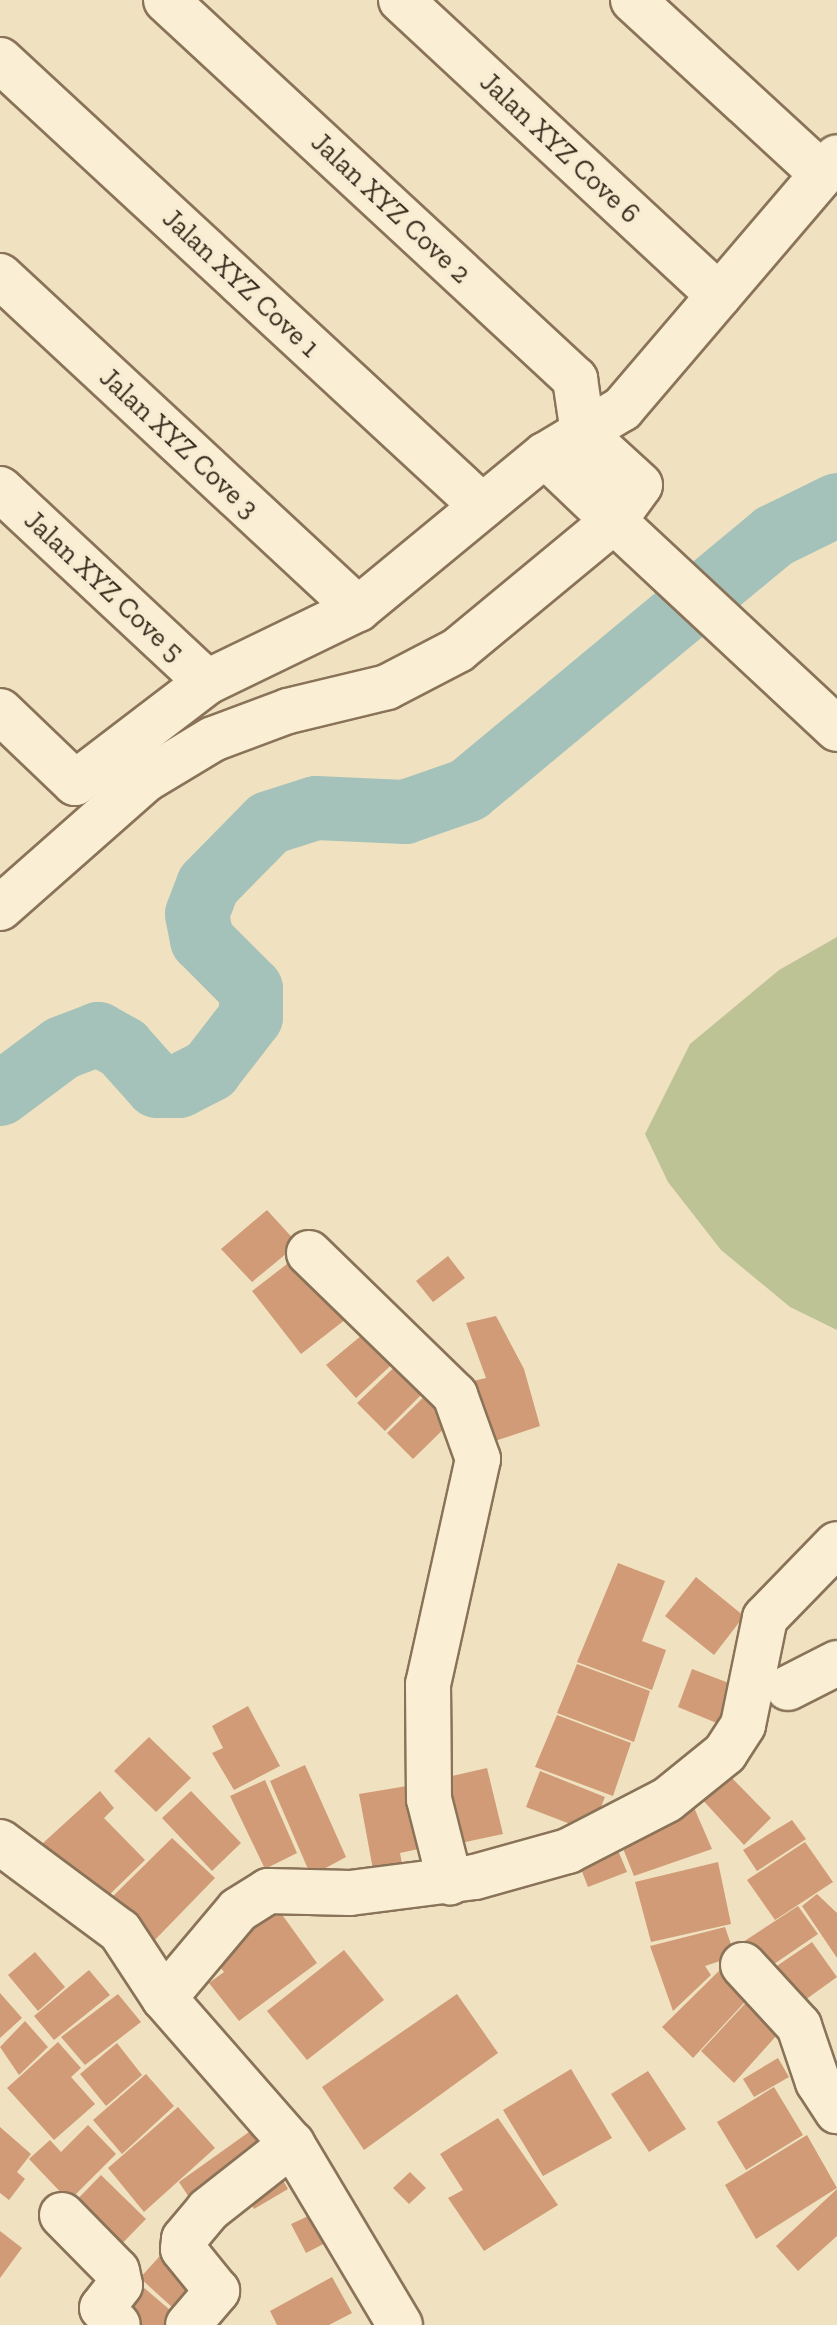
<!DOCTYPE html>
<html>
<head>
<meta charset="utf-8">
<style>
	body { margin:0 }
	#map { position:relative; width:837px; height:2325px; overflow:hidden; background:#f0e2c1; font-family:"Zilla Slab",serif }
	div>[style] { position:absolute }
	.cemetery>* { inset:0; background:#bdc394 }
	.river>* { height:64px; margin:-32px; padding:0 32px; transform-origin:32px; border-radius:32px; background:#a4c2b9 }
	.building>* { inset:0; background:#d09b76 }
	.roads { filter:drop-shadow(2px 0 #8a7358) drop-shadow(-2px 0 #8a7358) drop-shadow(0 2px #8a7358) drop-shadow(0 -2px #8a7358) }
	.minor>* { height:44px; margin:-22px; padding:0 22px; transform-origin:22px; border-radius:22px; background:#faefd5 }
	span { translate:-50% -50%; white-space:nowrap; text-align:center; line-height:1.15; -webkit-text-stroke:6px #f7ecd1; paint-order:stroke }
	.street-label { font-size:28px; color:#392b1d }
</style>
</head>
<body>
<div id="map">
	<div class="cemetery">
		<i style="clip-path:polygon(837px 937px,837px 1330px,790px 1307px,721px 1250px,668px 1182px,645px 1134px,690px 1044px,779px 970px)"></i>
	</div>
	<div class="river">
		<i style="left:0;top:1094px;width:77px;rotate:-36.6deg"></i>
		<i style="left:62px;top:1048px;width:39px;rotate:-21deg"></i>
		<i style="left:98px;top:1034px;width:29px;rotate:29deg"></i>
		<i style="left:123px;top:1048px;width:51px;rotate:48.2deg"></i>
		<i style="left:157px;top:1086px;width:22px"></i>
		<i style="left:179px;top:1086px;width:35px;rotate:-27deg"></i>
		<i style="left:210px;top:1070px;width:67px;rotate:-52.3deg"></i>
		<i style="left:251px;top:1017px;width:28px;rotate:-90deg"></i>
		<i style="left:251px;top:989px;width:69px;rotate:-135deg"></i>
		<i style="left:202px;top:940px;width:26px;rotate:-101deg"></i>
		<i style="left:197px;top:914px;width:31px;rotate:-69deg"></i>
		<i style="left:208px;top:885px;width:87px;rotate:-45.5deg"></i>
		<i style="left:269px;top:823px;width:49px;rotate:-17.7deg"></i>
		<i style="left:316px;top:808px;width:89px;rotate:2.6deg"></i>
		<i style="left:405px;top:812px;width:67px;rotate:-19.2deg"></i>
		<i style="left:468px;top:790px;width:398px;rotate:-39.7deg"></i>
		<i style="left:774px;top:536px;width:70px;rotate:-26.2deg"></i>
	</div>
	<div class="building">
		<i style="clip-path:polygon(267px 1210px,298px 1244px,252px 1282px,221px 1249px)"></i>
		<i style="clip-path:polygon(300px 1254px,350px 1316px,301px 1354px,252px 1291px)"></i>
		<i style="clip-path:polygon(448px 1256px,465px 1278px,433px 1302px,416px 1281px)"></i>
		<i style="clip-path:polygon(496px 1316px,524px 1369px,540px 1426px,489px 1443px,473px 1381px,486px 1378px,466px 1323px)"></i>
		<i style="clip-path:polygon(374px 1325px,402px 1355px,356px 1398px,326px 1365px)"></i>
		<i style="clip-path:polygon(406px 1356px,433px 1383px,385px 1431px,357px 1403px)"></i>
		<i style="clip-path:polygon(435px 1386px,460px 1413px,413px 1459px,387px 1433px)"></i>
		<i style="clip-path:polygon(618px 1563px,665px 1581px,642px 1641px,666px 1650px,652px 1690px,577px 1662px)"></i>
		<i style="clip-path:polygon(696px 1577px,744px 1616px,714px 1655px,665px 1616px)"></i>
		<i style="clip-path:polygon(577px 1664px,650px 1691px,634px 1742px,557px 1713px)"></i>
		<i style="clip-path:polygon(692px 1669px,734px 1685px,719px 1724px,678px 1707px)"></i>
		<i style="clip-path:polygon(248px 1706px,280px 1766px,234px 1790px,212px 1753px,223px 1748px,212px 1726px)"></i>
		<i style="clip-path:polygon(557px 1715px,631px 1743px,613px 1796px,535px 1767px)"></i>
		<i style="clip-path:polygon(149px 1737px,191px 1778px,156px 1812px,114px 1771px)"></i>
		<i style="clip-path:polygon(305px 1765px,346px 1857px,311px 1876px,270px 1781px)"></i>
		<i style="clip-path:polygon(487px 1768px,503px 1834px,456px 1844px,439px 1779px)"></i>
		<i style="clip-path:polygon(540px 1771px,605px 1797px,591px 1832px,526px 1807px)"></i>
		<i style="clip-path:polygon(727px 1773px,771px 1818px,744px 1845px,699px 1796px)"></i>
		<i style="clip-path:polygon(265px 1780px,297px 1853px,265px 1869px,230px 1796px)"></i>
		<i style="clip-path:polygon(419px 1784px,432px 1846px,400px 1853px,403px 1869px,374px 1875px,359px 1794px)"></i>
		<i style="clip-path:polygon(100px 1791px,114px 1808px,104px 1818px,145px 1860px,106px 1898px,90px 1881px,84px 1886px,31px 1854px)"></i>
		<i style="clip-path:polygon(191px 1791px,241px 1843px,212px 1871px,162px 1818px)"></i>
		<i style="clip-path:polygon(692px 1803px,712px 1849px,634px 1876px,616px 1831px)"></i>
		<i style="clip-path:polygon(792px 1820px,806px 1839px,757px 1871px,743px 1850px)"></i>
		<i style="clip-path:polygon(612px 1836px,627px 1872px,588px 1887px,574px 1851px)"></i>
		<i style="clip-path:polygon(172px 1838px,215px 1878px,148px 1947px,104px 1905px)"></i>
		<i style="clip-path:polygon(805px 1842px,833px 1882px,775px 1920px,747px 1880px)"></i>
		<i style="clip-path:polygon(718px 1862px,731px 1924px,651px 1942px,635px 1882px)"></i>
		<i style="clip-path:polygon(817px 1894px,837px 1913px,837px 1958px,802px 1906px)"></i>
		<i style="clip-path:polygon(270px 1898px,317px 1963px,239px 2021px,209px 1983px,224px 1972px,207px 1950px)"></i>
		<i style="clip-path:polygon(798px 1906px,818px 1934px,761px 1973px,740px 1944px)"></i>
		<i style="clip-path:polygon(725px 1927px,735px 1956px,705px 1966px,711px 1975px,673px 2011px,650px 1946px)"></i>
		<i style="clip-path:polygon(812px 1942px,837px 1977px,794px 2008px,768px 1972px)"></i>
		<i style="clip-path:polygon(344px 1950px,384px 2000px,307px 2060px,267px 2011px)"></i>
		<i style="clip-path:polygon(35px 1952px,65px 1987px,38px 2011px,8px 1975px)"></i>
		<i style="clip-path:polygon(727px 1963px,755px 1991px,693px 2058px,662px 2027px)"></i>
		<i style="clip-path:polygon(89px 1970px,110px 1995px,54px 2040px,34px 2016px)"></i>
		<i style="clip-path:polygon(0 1993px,22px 2018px,0 2038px)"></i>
		<i style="clip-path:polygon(118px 1994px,141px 2022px,85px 2065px,61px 2037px)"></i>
		<i style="clip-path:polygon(457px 1994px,498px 2053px,364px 2150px,322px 2087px)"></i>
		<i style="clip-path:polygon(754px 1994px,786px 2025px,734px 2083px,701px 2051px)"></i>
		<i style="clip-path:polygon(25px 2021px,48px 2047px,19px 2075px,0 2047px)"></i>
		<i style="clip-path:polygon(58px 2042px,81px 2068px,71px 2077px,95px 2104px,54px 2140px,7px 2088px)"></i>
		<i style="clip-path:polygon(117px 2043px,142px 2075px,106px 2106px,80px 2074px)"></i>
		<i style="clip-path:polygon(778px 2058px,789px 2077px,754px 2097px,743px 2079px)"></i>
		<i style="clip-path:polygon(571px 2069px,612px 2138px,543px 2176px,503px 2110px)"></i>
		<i style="clip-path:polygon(648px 2071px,686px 2129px,649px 2152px,611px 2094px)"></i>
		<i style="clip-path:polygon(146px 2074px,174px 2106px,122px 2154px,93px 2120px)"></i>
		<i style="clip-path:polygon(774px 2087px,803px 2135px,746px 2170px,717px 2122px)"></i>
		<i style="clip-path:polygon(178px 2107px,215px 2148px,144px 2212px,108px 2168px)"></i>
		<i style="clip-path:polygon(498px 2118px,558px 2205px,484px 2251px,448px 2198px,463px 2190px,440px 2154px)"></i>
		<i style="clip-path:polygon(88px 2125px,116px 2154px,69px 2201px,29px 2159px,50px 2140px,61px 2152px)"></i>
		<i style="clip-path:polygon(0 2127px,31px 2154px,17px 2172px,25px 2179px,9px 2200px,0 2193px)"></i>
		<i style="clip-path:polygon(256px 2127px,276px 2156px,198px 2211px,179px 2182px)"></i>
		<i style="clip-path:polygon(807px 2135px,837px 2188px,756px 2239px,725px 2185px)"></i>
		<i style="clip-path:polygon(273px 2163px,288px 2189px,254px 2209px,240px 2183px)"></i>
		<i style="clip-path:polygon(410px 2172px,426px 2188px,409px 2204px,393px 2188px)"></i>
		<i style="clip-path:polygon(101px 2175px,146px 2219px,109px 2257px,64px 2213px)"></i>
		<i style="clip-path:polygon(837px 2189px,837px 2236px,798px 2271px,776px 2246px)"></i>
		<i style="clip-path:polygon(317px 2212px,331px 2240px,306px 2253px,291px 2224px)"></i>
		<i style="clip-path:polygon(0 2231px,22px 2248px,0 2278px)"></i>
		<i style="clip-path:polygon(167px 2248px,211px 2288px,184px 2318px,140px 2278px)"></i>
		<i style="clip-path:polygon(332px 2277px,352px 2313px,329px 2325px,277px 2325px,270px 2311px)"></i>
		<i style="clip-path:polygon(136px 2281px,183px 2321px,180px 2325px,126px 2325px)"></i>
	</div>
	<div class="roads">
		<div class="minor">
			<i style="left:166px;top:0;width:558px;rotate:42.82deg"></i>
			<i style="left:575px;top:379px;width:55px;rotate:81.6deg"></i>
			<i style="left:401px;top:0;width:434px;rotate:42.9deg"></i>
			<i style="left:633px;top:0;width:257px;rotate:42.6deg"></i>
			<i style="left:0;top:60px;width:657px;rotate:42.78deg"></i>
			<i style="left:0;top:276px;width:489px;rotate:42.9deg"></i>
			<i style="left:545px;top:455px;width:95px;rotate:43.7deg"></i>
			<i style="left:614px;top:521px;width:44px;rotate:-54.2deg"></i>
			<i style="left:640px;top:485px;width:77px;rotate:-137.6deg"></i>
			<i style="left:0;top:489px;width:283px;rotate:43deg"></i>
			<i style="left:0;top:711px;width:104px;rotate:43.8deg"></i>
			<i style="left:75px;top:783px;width:166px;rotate:-37.4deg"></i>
			<i style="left:207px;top:682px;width:168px;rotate:-25.8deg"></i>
			<i style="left:358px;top:609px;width:242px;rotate:-39.5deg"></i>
			<i style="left:545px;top:455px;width:90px;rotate:-30.9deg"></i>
			<i style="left:622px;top:409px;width:331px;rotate:-49.5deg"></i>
			<i style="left:0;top:908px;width:193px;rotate:-41.4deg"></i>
			<i style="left:145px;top:780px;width:79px;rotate:-31.1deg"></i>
			<i style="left:213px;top:739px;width:80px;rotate:-20.5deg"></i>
			<i style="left:288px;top:711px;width:102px;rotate:-13.6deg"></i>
			<i style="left:387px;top:687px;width:80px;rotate:-27.5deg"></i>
			<i style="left:458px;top:650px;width:202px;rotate:-39.6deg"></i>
			<i style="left:614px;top:521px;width:305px;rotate:43deg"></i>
			<i style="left:309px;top:1253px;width:204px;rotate:44.2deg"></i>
			<i style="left:455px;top:1395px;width:68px;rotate:70.2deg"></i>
			<i style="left:478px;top:1459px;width:230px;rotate:102.5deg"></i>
			<i style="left:428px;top:1684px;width:115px;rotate:89.5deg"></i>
			<i style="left:429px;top:1799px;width:86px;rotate:75.8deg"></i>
			<i style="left:788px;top:1688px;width:55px;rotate:-27deg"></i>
			<i style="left:0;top:1842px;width:149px;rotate:36.6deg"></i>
			<i style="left:120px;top:1931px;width:80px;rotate:56.7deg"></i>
			<i style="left:164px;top:1998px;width:194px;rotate:48.8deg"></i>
			<i style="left:292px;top:2144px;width:211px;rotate:59.2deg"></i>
			<i style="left:743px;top:1965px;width:83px;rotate:47.4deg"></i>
			<i style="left:799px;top:2026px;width:59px;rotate:71.3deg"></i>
			<i style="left:818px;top:2082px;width:35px;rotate:57deg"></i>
			<i style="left:164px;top:1998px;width:115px;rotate:-49.9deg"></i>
			<i style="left:238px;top:1910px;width:36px;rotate:-32deg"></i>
			<i style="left:268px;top:1891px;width:82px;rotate:1.4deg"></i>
			<i style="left:350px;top:1893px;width:126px;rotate:-7.3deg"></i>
			<i style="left:475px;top:1877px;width:97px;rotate:-15.6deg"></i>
			<i style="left:568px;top:1851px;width:111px;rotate:-27.3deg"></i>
			<i style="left:667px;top:1800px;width:75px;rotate:-39deg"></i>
			<i style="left:725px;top:1753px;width:33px;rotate:-57deg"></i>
			<i style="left:743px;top:1725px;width:109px;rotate:-78.4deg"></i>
			<i style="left:765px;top:1618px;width:103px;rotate:-45.8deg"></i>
			<i style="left:62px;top:2215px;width:78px;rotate:45.5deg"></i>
			<i style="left:117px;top:2271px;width:14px;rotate:78deg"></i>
			<i style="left:120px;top:2285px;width:29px;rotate:128deg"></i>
			<i style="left:102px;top:2308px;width:23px;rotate:47deg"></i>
			<i style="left:188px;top:2325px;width:45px;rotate:-49.5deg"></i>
			<i style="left:217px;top:2291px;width:54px;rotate:-129deg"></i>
			<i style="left:183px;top:2249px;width:10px;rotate:-84deg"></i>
			<i style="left:184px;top:2239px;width:38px;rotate:-50deg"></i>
			<i style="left:208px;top:2210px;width:107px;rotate:-38.2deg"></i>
		</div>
	</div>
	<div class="street-label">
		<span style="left:560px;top:148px;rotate:43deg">Jalan XYZ Cove 6</span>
		<span style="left:391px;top:208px;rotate:43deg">Jalan XYZ Cove 2</span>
		<span style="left:241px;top:283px;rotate:43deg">Jalan XYZ Cove 1</span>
		<span style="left:179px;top:443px;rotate:43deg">Jalan XYZ Cove 3</span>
		<span style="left:104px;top:586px;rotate:43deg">Jalan XYZ Cove 5</span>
	</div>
</div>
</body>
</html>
